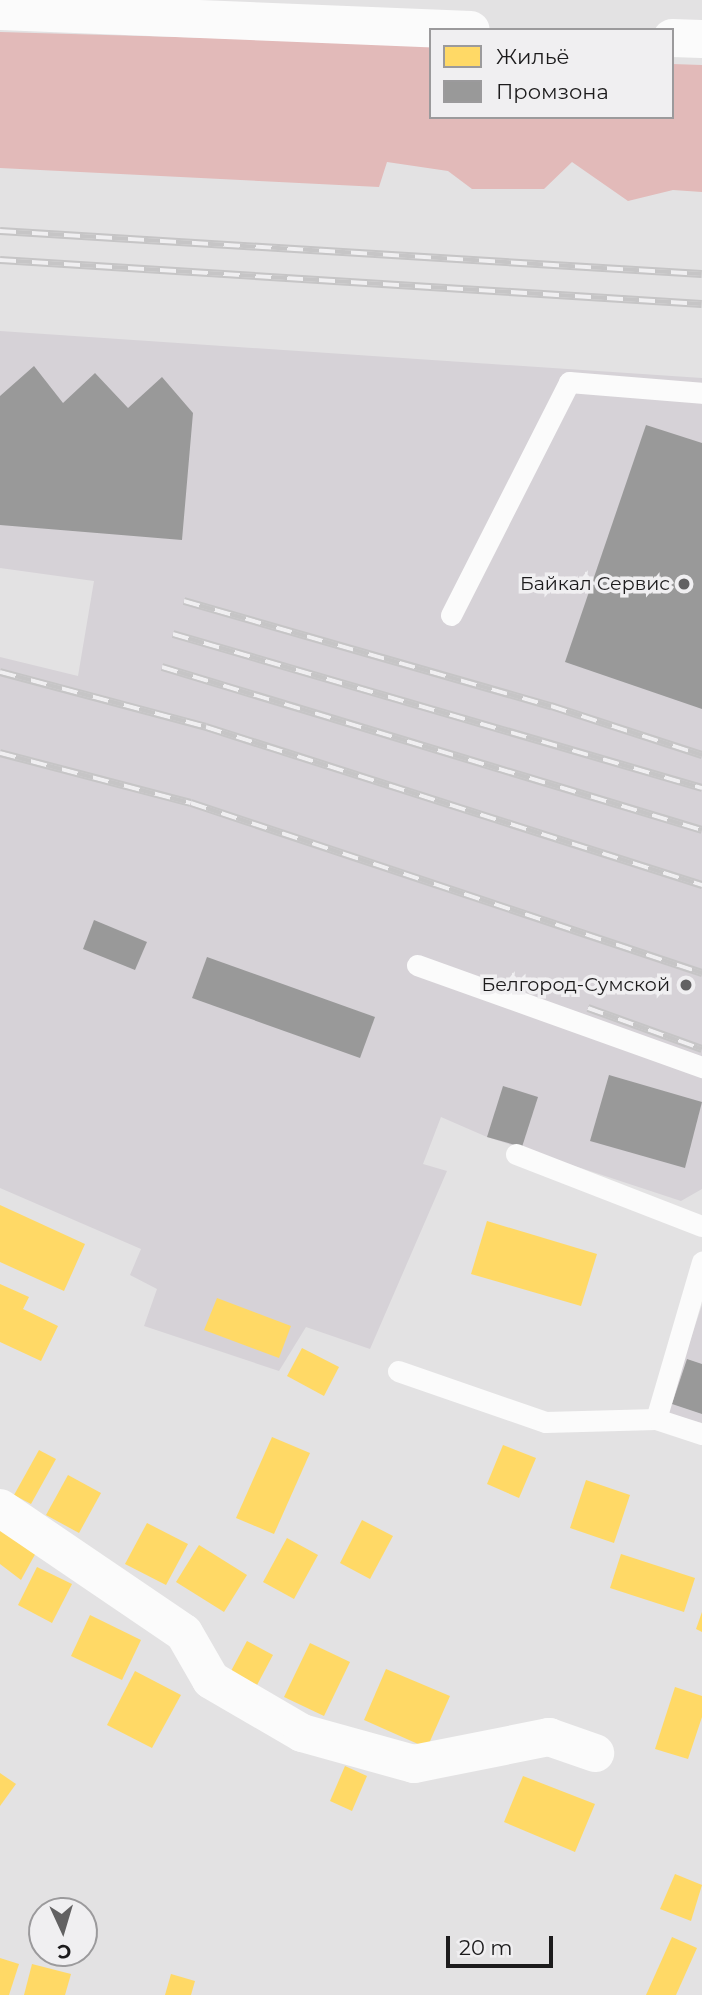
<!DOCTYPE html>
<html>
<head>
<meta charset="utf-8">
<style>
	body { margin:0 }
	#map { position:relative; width:702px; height:1995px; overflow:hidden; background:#e3e2e3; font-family:Montserrat,sans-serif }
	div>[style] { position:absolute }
	.built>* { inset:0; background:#d6d2d7 }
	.green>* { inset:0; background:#e2bab9 }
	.homes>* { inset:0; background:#ffd966 }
	.industry>* { inset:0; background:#999 }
	.lane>* { height:21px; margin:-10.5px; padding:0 10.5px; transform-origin:10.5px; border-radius:10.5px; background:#fbfbfb }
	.street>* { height:38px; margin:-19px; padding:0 19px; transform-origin:19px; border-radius:19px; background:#fbfbfb }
	.secondary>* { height:38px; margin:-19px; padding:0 19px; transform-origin:19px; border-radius:19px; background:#fbfbfb }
	.rail>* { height:8px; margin-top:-4px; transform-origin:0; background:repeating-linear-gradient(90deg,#f0eff1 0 16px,#c6c5c6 0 32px); box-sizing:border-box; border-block:2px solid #c6c5c6 }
	.dots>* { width:19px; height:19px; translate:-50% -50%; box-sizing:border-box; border:4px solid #f0eff1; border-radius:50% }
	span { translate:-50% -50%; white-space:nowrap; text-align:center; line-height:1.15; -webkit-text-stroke:7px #f0eff1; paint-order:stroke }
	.poi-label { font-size:19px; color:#1c1b1c }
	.right { translate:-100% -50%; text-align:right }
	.legend { position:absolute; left:429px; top:28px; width:245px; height:91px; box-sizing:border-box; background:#f0eff1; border:2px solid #9b9a9c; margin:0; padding:9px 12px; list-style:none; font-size:21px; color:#1c1b1c }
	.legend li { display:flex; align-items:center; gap:14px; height:35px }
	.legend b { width:35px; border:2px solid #9b9a9c }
	.north { position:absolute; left:28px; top:1897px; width:70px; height:70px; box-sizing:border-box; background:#f0eff1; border:2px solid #9b9a9c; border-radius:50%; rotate:176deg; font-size:19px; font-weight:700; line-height:28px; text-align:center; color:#1c1b1c }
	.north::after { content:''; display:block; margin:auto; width:24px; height:32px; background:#626162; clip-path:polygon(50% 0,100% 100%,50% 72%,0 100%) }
	.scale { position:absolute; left:446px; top:1936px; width:107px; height:32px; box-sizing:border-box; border:4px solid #1c1b1c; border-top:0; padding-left:9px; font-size:21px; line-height:24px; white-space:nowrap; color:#1c1b1c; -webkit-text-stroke:5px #f0eff1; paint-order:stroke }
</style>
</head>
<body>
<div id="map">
	<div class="built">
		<i style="clip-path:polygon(0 331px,702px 378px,702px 1189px,681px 1201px,487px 1137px,441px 1117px,423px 1164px,447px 1171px,370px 1349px,306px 1327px,279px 1371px,144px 1326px,157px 1289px,130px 1275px,141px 1249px,0 1188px,0 657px,78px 676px,94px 581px,0 568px)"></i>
		<i style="clip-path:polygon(702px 1305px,702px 1423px,666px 1413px)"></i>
	</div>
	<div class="green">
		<i style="clip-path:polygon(0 32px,431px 44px,431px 117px,672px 117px,672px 64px,702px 65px,702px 192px,673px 190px,628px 201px,572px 162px,544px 189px,472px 189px,448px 171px,387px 162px,379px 187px,0 168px)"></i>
	</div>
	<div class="homes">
		<i style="clip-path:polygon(0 1205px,85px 1244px,64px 1291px,0 1262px)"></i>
		<i style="clip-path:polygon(487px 1221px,597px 1254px,581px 1306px,471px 1274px)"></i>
		<i style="clip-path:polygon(0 1284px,29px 1297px,23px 1309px,58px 1326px,41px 1361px,0 1342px)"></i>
		<i style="clip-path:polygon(217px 1298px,291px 1326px,279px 1358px,204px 1330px)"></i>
		<i style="clip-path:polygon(302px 1348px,339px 1367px,324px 1396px,287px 1376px)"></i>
		<i style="clip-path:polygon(272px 1437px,310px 1453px,274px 1534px,236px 1518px)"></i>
		<i style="clip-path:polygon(503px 1445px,536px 1458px,519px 1498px,487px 1484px)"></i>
		<i style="clip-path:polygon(39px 1450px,56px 1459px,31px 1504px,14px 1495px)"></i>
		<i style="clip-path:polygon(68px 1475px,101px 1493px,79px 1533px,46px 1515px)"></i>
		<i style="clip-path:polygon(586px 1480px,630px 1495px,614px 1543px,570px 1528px)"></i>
		<i style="clip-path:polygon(362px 1520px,393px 1536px,370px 1579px,340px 1563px)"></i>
		<i style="clip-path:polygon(0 1521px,38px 1549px,21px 1580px,0 1564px)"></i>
		<i style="clip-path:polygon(147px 1523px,188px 1544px,166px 1585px,125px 1564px)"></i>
		<i style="clip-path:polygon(287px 1538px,318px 1555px,294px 1599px,263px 1582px)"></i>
		<i style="clip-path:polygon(199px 1545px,247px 1575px,224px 1612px,176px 1582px)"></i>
		<i style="clip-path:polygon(621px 1554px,695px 1578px,684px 1612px,610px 1588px)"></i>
		<i style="clip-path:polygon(37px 1567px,72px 1584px,52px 1623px,18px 1605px)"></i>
		<i style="clip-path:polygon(702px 1612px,702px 1632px,696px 1629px)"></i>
		<i style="clip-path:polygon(90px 1615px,141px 1640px,122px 1680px,71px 1656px)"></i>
		<i style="clip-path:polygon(247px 1641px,273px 1655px,257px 1685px,231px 1671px)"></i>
		<i style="clip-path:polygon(310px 1643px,350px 1662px,324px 1716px,284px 1697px)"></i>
		<i style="clip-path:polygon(386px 1669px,450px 1696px,427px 1748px,364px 1720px)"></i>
		<i style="clip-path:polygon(135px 1671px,181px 1695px,152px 1748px,107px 1725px)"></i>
		<i style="clip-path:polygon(675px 1687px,702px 1696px,702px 1717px,688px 1759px,655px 1749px)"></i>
		<i style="clip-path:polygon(345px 1766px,367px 1776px,352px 1811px,330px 1801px)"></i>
		<i style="clip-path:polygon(0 1773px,16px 1784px,0 1806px)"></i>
		<i style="clip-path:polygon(523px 1776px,595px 1804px,575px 1852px,504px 1822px)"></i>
		<i style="clip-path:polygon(675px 1874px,702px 1885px,691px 1921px,660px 1909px)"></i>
		<i style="clip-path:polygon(672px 1937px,697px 1948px,676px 1995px,646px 1995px)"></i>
		<i style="clip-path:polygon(0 1958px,19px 1964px,9px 1995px,0 1995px)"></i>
		<i style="clip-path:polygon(32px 1964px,71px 1974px,65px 1995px,24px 1995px)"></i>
		<i style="clip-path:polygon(171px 1974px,195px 1981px,191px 1995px,165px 1995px)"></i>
	</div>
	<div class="industry">
		<i style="clip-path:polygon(34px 366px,63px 403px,95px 373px,128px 408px,162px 377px,193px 413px,182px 540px,0 525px,0 396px)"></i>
		<i style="clip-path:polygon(646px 425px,702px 443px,702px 709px,565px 662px)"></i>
		<i style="clip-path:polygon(94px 920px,147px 942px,135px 970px,83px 949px)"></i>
		<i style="clip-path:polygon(207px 957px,375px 1017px,360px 1058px,192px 998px)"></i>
		<i style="clip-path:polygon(609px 1075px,702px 1102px,685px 1168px,590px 1141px)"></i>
		<i style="clip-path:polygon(503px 1086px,538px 1097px,522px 1147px,487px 1137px)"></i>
		<i style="clip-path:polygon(687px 1359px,702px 1364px,702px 1414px,672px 1404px)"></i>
	</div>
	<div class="lane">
		<i style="left:451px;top:615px;width:261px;rotate:-63.1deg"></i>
		<i style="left:569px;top:382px;width:133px;rotate:4.7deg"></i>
		<i style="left:417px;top:965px;width:303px;rotate:19.7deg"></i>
		<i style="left:516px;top:1154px;width:199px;rotate:21.2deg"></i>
		<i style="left:398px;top:1371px;width:156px;rotate:19.1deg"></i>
		<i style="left:545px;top:1422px;width:111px;rotate:-1.5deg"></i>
		<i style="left:656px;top:1419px;width:48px;rotate:18.1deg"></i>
		<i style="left:656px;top:1419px;width:164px;rotate:-73.7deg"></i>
	</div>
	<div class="street">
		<i style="left:0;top:1508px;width:222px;rotate:34.2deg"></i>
		<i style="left:184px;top:1633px;width:54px;rotate:60.1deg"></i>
		<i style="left:211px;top:1680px;width:105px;rotate:30.2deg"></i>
		<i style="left:302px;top:1733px;width:116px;rotate:15.5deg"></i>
		<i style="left:414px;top:1764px;width:138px;rotate:-11.3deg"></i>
		<i style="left:549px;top:1737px;width:49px;rotate:19.2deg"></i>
	</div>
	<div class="secondary">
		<i style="left:0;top:11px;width:471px;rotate:2.3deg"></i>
		<i style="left:672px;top:38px;width:30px;rotate:2deg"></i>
	</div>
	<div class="rail">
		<i style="left:0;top:231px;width:703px;rotate:3.51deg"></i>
		<i style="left:0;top:260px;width:703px;rotate:3.59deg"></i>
		<i style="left:184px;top:601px;width:382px;rotate:16deg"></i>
		<i style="left:551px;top:706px;width:159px;rotate:18deg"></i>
		<i style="left:173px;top:634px;width:551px;rotate:16.23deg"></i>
		<i style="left:162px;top:667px;width:564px;rotate:16.8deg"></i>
		<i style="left:0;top:672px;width:213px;rotate:14.9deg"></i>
		<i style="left:206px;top:727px;width:521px;rotate:17.67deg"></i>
		<i style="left:0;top:753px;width:197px;rotate:14.7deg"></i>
		<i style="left:191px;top:803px;width:539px;rotate:18.4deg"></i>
		<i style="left:588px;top:1008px;width:121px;rotate:19.8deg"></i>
	</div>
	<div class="dots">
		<i style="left:684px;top:584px;background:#626162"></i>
		<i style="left:686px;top:985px;background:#626162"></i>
	</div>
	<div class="poi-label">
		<span class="right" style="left:670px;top:584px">Байкал Сервис</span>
		<span class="right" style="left:670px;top:985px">Белгород-Сумской</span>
	</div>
	<ul class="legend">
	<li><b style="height:19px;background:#ffd966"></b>Жильё</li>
	<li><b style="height:19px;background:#999"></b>Промзона</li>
	</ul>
	<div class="north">С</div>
	<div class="scale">20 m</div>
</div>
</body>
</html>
